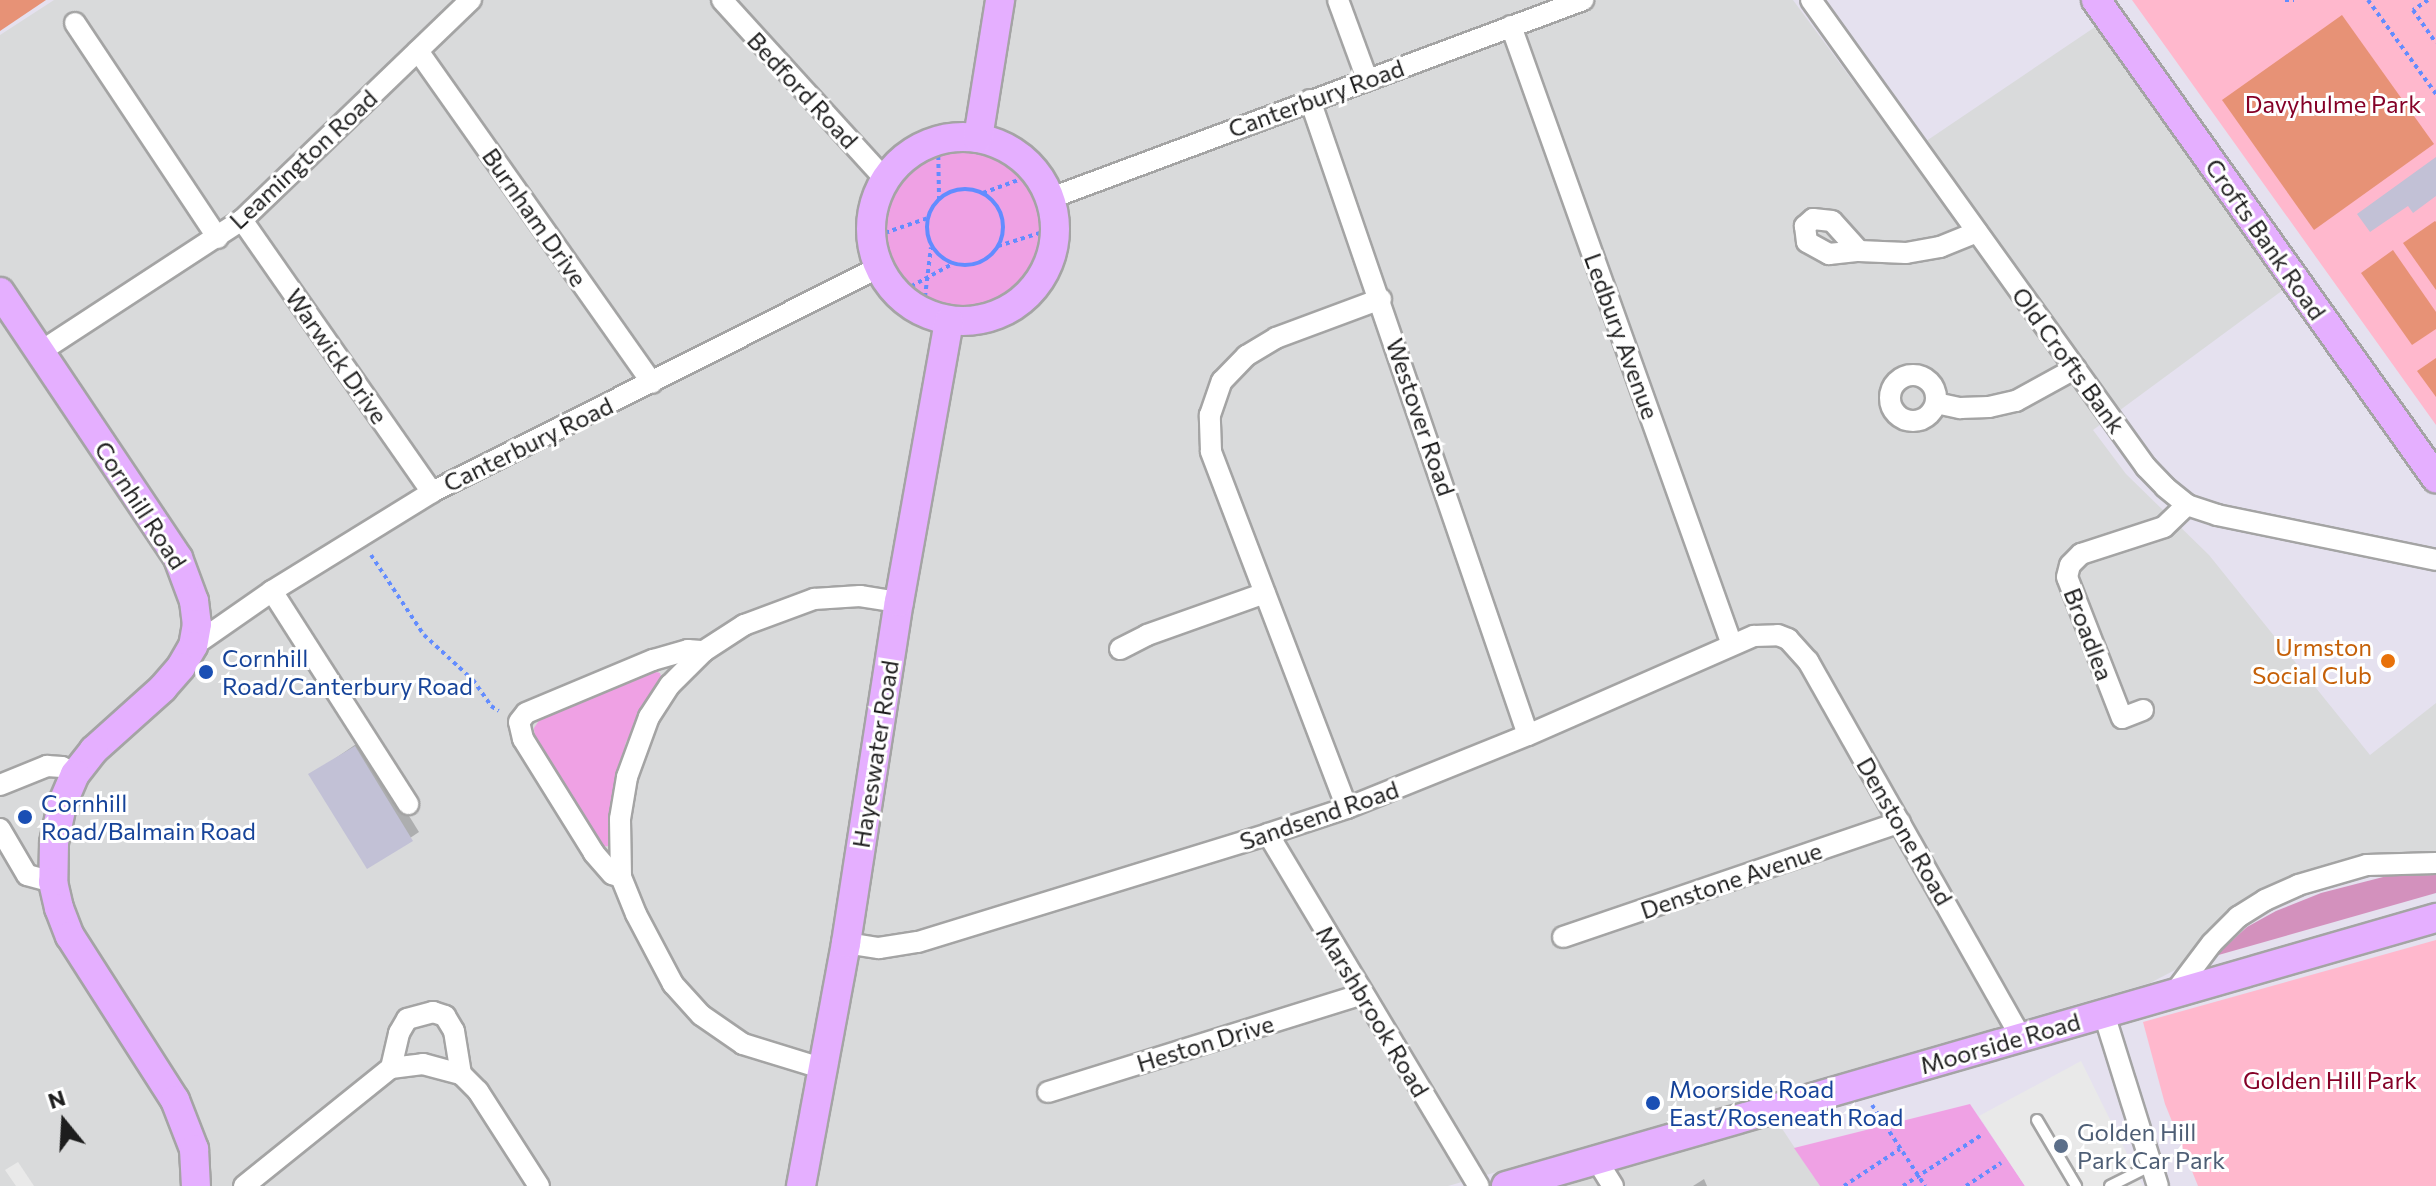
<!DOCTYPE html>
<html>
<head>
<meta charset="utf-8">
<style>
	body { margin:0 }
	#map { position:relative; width:2436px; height:1186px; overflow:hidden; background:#e5e1ef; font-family:Commissioner,sans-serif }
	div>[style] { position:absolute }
	.residential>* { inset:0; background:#d9dadb }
	.grass>* { inset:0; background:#efa1e4 }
	.round { border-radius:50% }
	.forest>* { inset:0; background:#d391bd }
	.park>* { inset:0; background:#ffb8cd }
	.pitch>* { inset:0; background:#e79276 }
	.parking>* { inset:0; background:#e9e9e9 }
	.shadow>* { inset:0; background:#0003 }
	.building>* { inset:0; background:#c2c1d6 }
	.path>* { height:4px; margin-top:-2px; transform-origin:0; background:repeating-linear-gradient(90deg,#628cff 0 4px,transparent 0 8px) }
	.path>.ring { margin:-2px; padding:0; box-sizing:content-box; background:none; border:4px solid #628cff; border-radius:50% }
	.roads { filter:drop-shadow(2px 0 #a4a4a4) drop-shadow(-2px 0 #a4a4a4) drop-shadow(0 2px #a4a4a4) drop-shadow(0 -2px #a4a4a4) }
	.lane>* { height:10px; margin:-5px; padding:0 5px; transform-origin:5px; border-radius:5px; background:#fff }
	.street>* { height:20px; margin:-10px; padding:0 10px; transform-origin:10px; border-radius:10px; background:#fff }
	.street>.ring { margin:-10px; padding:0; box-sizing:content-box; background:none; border:20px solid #fff; border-radius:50% }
	.secondary>* { height:28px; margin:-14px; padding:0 14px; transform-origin:14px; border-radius:14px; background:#e5afff }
	.secondary>.ring { margin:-14px; padding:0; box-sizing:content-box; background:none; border:28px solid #e5afff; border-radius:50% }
	.dots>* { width:22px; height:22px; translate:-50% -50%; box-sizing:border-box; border:4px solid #fff; border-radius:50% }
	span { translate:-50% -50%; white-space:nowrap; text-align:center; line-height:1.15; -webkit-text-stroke:6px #fff; paint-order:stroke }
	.street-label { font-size:24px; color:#1d1d1d }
	.park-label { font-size:24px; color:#850127 }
	.food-label { font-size:24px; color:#c56008 }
	.right { translate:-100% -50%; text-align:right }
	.transit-label { font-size:24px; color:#164399 }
	.left { translate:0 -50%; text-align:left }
	.service-label { font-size:24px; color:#4e5e75 }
	.north { position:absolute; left:24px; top:1082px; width:80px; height:80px; -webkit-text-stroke:6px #fff; paint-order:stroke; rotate:342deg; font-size:22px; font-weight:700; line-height:32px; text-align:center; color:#1d1d1d }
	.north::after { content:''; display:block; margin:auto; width:28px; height:36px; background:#1d1d1d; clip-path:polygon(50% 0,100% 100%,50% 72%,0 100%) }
</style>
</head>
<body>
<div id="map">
	<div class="residential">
		<i style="clip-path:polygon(54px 0,1793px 0,1907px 154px,2095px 27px,2283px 290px,2093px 430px,2126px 474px,2209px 555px,2370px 755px,2436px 703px,2436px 855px,2361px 861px,2203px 940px,2177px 969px,2150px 983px,1448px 1186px,0 1186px,0 35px)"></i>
		<i style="clip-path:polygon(1779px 1124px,1820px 1186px,1557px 1186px)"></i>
	</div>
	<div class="grass">
		<i class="round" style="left:885px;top:152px;width:156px;height:156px"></i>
		<i style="clip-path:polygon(653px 671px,660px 673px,662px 680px,626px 742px,610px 805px,609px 846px,601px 847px,535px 743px,534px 728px,542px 716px)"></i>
		<i style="clip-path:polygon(1970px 1104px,2025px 1186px,1820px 1186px,1794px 1148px)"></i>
	</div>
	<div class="forest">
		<i style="clip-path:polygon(2436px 875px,2436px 893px,2215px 956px,2247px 927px,2276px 911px,2321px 893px,2387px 876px)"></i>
	</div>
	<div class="park">
		<i style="clip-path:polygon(2132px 0,2436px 0,2436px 425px,2168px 50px)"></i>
		<i style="clip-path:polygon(2436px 940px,2436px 1186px,2198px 1186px,2165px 1104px,2143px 1022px)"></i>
	</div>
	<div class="pitch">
		<i style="clip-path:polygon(0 0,46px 0,0 31px)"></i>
		<i style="clip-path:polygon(2342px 15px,2434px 144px,2314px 230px,2222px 100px)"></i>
		<i style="clip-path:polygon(2435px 221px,2436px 222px,2436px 290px,2403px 243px)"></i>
		<i style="clip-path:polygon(2393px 250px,2436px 312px,2436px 329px,2412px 345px,2361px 273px)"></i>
		<i style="clip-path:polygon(2436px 358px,2436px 397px,2417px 371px)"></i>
	</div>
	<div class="parking">
		<i style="clip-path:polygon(2081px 1061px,2143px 1186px,2025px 1186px,1979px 1116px)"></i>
		<i style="clip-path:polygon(18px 1162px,34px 1186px,16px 1186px,5px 1170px)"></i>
	</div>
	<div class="shadow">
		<i style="clip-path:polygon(362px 740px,419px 832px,367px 867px,311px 775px)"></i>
		<i style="clip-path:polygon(1704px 1179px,1707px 1186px,1693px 1186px)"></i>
	</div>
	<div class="building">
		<i style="clip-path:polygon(2436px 157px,2436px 196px,2413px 213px,2408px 206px,2370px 232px,2357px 214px)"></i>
		<i style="clip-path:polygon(355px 746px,413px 841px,367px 869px,308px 774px)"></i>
	</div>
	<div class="path">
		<i style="left:2285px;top:0;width:9px"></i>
		<i style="left:2368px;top:0;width:116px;rotate:54.1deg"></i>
		<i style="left:2428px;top:0;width:18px;rotate:146deg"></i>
		<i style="left:2413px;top:10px;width:40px;rotate:55.1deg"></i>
		<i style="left:938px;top:140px;width:60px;rotate:89deg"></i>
		<i class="ring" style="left:927px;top:189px;width:72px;height:72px"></i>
		<i style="left:983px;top:193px;width:58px;rotate:-20.3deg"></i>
		<i style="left:870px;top:238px;width:61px;rotate:-19deg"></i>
		<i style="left:998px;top:246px;width:61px;rotate:-17.2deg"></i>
		<i style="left:897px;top:294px;width:65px;rotate:-28.5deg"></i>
		<i style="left:923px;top:313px;width:66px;rotate:-83.1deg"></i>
		<i style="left:371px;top:555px;width:96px;rotate:56.5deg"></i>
		<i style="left:424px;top:635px;width:67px;rotate:42.6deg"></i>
		<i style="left:473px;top:680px;width:32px;rotate:55deg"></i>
		<i style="left:491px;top:706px;width:9px;rotate:32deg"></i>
		<i style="left:1872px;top:1105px;width:97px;rotate:56.8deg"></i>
		<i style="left:1844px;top:1186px;width:67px;rotate:-33.5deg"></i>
		<i style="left:1903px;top:1186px;width:95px;rotate:-33deg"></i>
		<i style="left:1966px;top:1186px;width:42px;rotate:-33.3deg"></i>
	</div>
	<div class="roads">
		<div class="lane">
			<i style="left:2037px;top:1120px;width:77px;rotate:59.4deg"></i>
			<i style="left:2110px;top:1186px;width:45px;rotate:-26.6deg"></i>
		</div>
		<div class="street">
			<i style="left:722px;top:0;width:242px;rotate:47.7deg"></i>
			<i style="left:1338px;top:0;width:84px;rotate:69.8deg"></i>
			<i style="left:1811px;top:0;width:575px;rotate:54.35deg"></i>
			<i style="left:2146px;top:467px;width:28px;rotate:46deg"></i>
			<i style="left:2165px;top:487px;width:28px;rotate:39deg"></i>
			<i style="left:2187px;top:505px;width:32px;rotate:18deg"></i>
			<i style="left:2217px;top:515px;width:224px;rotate:11.6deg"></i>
			<i style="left:75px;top:23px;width:258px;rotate:56.4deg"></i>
			<i style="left:1511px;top:26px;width:657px;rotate:70.35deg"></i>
			<i style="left:418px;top:51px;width:406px;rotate:54.8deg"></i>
			<i style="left:1310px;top:100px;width:671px;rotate:71.05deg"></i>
			<i style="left:1051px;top:198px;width:568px;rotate:-20.41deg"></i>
			<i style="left:242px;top:220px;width:332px;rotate:55.1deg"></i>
			<i style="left:1859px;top:251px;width:40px;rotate:-132deg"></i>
			<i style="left:1832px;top:221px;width:19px;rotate:-174deg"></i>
			<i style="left:1813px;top:219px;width:11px;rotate:139deg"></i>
			<i style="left:1805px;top:226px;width:16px;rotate:83deg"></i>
			<i style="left:1807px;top:242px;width:25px;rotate:29deg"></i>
			<i style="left:1829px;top:254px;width:30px;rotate:-6deg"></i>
			<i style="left:1859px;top:251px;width:47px;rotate:2.4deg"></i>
			<i style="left:1906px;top:253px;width:35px;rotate:-10deg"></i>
			<i style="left:1940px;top:247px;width:40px;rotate:-22deg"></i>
			<i style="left:40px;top:352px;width:241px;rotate:-33.2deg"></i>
			<i style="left:242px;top:220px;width:318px;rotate:-43.9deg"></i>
			<i class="ring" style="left:1890px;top:375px;width:26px;height:26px"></i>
			<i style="left:1936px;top:403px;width:25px;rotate:12deg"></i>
			<i style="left:1960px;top:408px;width:29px;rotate:-2deg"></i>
			<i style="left:1989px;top:407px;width:28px;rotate:-13deg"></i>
			<i style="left:2016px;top:401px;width:68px;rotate:-28.8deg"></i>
			<i style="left:272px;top:591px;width:253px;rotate:57.4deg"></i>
			<i style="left:193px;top:646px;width:96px;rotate:-34.8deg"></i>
			<i style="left:272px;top:591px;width:188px;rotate:-31.7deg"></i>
			<i style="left:432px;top:492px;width:499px;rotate:-26.7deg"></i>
			<i style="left:1120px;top:649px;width:30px;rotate:-27deg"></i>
			<i style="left:1147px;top:635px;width:125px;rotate:-19.6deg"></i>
			<i style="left:2143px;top:710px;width:22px;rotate:159deg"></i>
			<i style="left:2122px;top:718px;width:151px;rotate:-111.3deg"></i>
			<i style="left:2067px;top:577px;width:12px;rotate:-76deg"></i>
			<i style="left:2070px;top:565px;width:16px;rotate:-45deg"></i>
			<i style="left:2081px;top:554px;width:87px;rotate:-18deg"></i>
			<i style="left:2164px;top:527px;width:32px;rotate:-44deg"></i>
			<i style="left:0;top:785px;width:51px;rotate:-22deg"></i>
			<i style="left:47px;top:766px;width:15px;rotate:4deg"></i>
			<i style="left:62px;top:767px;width:15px;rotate:28deg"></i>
			<i style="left:1347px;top:808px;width:382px;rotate:-110.9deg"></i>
			<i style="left:1211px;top:451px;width:36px;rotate:-92deg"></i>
			<i style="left:1210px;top:415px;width:36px;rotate:-71deg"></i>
			<i style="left:1222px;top:381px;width:35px;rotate:-46deg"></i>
			<i style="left:1246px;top:356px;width:35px;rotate:-31deg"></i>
			<i style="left:1276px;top:338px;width:112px;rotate:-20.4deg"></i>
			<i style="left:0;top:829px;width:53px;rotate:59.6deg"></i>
			<i style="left:27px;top:875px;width:27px;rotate:15deg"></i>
			<i style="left:1268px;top:834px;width:410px;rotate:59.1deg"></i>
			<i style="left:621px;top:877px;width:9px;rotate:-162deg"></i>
			<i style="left:612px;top:874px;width:28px;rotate:-131deg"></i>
			<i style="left:594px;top:853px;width:134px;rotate:-121.9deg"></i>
			<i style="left:523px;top:739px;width:17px;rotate:-103deg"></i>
			<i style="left:519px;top:722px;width:11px;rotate:-52deg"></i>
			<i style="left:526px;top:713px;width:138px;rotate:-22.7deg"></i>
			<i style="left:653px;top:660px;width:36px;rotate:-16deg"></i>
			<i style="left:688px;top:650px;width:16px;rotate:4deg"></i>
			<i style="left:1563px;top:937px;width:356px;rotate:-18.8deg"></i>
			<i style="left:846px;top:943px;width:33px;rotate:9deg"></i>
			<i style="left:879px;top:948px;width:39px;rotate:-9deg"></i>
			<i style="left:918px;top:942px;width:366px;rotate:-17.1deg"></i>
			<i style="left:1268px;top:834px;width:83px;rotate:-18.2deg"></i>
			<i style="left:1347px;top:808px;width:195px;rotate:-22deg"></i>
			<i style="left:1528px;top:735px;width:247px;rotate:-23.7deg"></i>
			<i style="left:1754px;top:636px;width:24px;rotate:-2deg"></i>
			<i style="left:1778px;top:635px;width:11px;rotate:22deg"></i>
			<i style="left:1788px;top:639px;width:30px;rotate:48deg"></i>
			<i style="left:1808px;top:661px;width:432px;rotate:60.5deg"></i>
			<i style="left:2172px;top:996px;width:66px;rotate:-53deg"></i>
			<i style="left:2212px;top:943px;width:37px;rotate:-45deg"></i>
			<i style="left:2238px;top:917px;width:32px;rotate:-32deg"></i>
			<i style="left:2265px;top:900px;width:36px;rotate:-24deg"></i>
			<i style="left:2298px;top:885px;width:72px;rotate:-16.2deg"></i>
			<i style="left:2367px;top:865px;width:69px;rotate:-1.7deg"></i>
			<i style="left:2104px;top:1014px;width:180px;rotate:72.6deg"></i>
			<i style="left:391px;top:1068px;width:36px;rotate:-77deg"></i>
			<i style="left:399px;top:1033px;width:16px;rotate:-60deg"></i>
			<i style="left:407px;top:1019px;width:27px;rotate:-15deg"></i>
			<i style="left:433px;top:1012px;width:13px;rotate:18deg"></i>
			<i style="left:445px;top:1016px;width:17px;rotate:59deg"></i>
			<i style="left:454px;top:1031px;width:44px;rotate:80.8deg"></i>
			<i style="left:821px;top:1068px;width:82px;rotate:-162.9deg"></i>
			<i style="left:743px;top:1044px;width:51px;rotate:-145.4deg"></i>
			<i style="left:701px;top:1015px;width:42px;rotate:-132.1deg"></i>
			<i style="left:673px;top:984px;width:79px;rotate:-117.9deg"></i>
			<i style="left:636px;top:914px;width:40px;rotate:-112deg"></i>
			<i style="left:621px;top:877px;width:58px;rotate:-91deg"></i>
			<i style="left:620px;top:819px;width:43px;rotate:-80.5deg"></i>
			<i style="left:627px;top:777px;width:64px;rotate:-69.9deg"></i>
			<i style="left:649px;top:717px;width:38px;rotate:-57deg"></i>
			<i style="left:670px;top:685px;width:48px;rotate:-45deg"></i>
			<i style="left:704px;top:651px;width:48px;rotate:-33deg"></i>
			<i style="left:744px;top:625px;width:75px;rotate:-20.4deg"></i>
			<i style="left:814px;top:599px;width:46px;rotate:-3.7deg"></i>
			<i style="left:860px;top:596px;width:39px;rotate:9deg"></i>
			<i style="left:1048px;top:1092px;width:329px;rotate:-17.3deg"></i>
			<i style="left:1596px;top:1159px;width:32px;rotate:58deg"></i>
			<i style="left:244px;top:1186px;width:189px;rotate:-38.8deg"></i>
			<i style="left:391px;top:1068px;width:32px;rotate:-7deg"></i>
			<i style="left:423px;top:1064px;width:39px;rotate:15deg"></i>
			<i style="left:461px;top:1074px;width:24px;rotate:45deg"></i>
			<i style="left:478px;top:1091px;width:113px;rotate:57.3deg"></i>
		</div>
		<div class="secondary">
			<i style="left:2096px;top:0;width:587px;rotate:54.58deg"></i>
			<i class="ring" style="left:871px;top:137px;width:156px;height:156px"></i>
			<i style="left:978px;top:138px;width:140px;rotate:-80.9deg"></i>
			<i style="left:0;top:292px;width:320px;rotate:56.2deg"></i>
			<i style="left:178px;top:558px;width:46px;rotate:69.6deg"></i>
			<i style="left:194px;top:601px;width:23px;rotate:83deg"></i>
			<i style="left:197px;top:624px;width:22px;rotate:100deg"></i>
			<i style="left:193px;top:646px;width:24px;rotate:120deg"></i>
			<i style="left:181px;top:667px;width:28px;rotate:131deg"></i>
			<i style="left:163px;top:688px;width:93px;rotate:138.1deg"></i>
			<i style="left:94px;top:750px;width:31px;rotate:128deg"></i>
			<i style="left:75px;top:774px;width:34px;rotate:113deg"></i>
			<i style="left:62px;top:805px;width:39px;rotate:102deg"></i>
			<i style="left:54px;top:843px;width:39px;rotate:91deg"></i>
			<i style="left:53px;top:882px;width:27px;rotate:77deg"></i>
			<i style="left:59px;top:908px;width:30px;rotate:69deg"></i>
			<i style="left:70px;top:936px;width:195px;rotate:57.4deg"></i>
			<i style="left:175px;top:1100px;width:53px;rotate:68.8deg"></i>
			<i style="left:194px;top:1149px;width:37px;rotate:87deg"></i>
			<i style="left:801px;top:1186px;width:247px;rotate:-79.5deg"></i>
			<i style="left:846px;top:943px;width:345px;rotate:-81.2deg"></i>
			<i style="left:899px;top:602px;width:285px;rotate:-79.9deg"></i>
			<i style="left:1506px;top:1186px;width:968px;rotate:-16.08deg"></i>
		</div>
	</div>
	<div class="dots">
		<i style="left:2388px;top:661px;background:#e8710a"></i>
		<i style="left:206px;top:672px;background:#1a4fb4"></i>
		<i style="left:25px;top:817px;background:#1a4fb4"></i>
		<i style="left:1653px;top:1103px;background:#1a4fb4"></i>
		<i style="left:2061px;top:1146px;background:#5c6f8a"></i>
	</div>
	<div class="street-label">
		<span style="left:803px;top:90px;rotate:47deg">Bedford Road</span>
		<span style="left:1316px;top:98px;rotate:-20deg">Canterbury Road</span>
		<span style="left:303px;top:159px;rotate:-43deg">Leamington Road</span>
		<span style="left:535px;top:217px;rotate:55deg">Burnham Drive</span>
		<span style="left:2266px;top:239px;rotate:55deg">Crofts Bank Road</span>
		<span style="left:1622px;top:336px;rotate:70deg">Ledbury Avenue</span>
		<span style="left:337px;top:356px;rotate:55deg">Warwick Drive</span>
		<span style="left:2069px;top:360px;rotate:54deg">Old Crofts Bank</span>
		<span style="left:1421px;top:417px;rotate:71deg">Westover Road</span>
		<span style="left:528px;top:444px;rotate:-26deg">Canterbury Road</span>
		<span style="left:141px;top:505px;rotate:57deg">Cornhill Road</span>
		<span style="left:2089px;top:634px;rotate:69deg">Broadlea</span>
		<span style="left:875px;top:754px;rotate:-81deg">Hayeswater Road</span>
		<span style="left:1319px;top:815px;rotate:-19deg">Sandsend Road</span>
		<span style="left:1905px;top:831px;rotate:60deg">Denstone Road</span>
		<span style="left:1731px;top:880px;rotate:-19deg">Denstone Avenue</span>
		<span style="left:1373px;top:1011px;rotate:59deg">Marshbrook Road</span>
		<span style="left:1205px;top:1043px;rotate:-17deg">Heston Drive</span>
		<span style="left:2000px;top:1043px;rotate:-16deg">Moorside Road</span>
	</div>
	<div class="park-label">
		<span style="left:2333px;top:104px">Davyhulme Park</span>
		<span style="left:2330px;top:1080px">Golden Hill Park</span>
	</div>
	<div class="food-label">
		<span class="right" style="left:2372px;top:661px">Urmston<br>Social Club</span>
	</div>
	<div class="transit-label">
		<span class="left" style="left:222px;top:672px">Cornhill<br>Road/Canterbury Road</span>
		<span class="left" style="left:41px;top:817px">Cornhill<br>Road/Balmain Road</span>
		<span class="left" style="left:1669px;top:1103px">Moorside Road<br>East/Roseneath Road</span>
	</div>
	<div class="service-label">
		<span class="left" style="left:2077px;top:1146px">Golden Hill<br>Park Car Park</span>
	</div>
	<div class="north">N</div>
</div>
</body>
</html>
